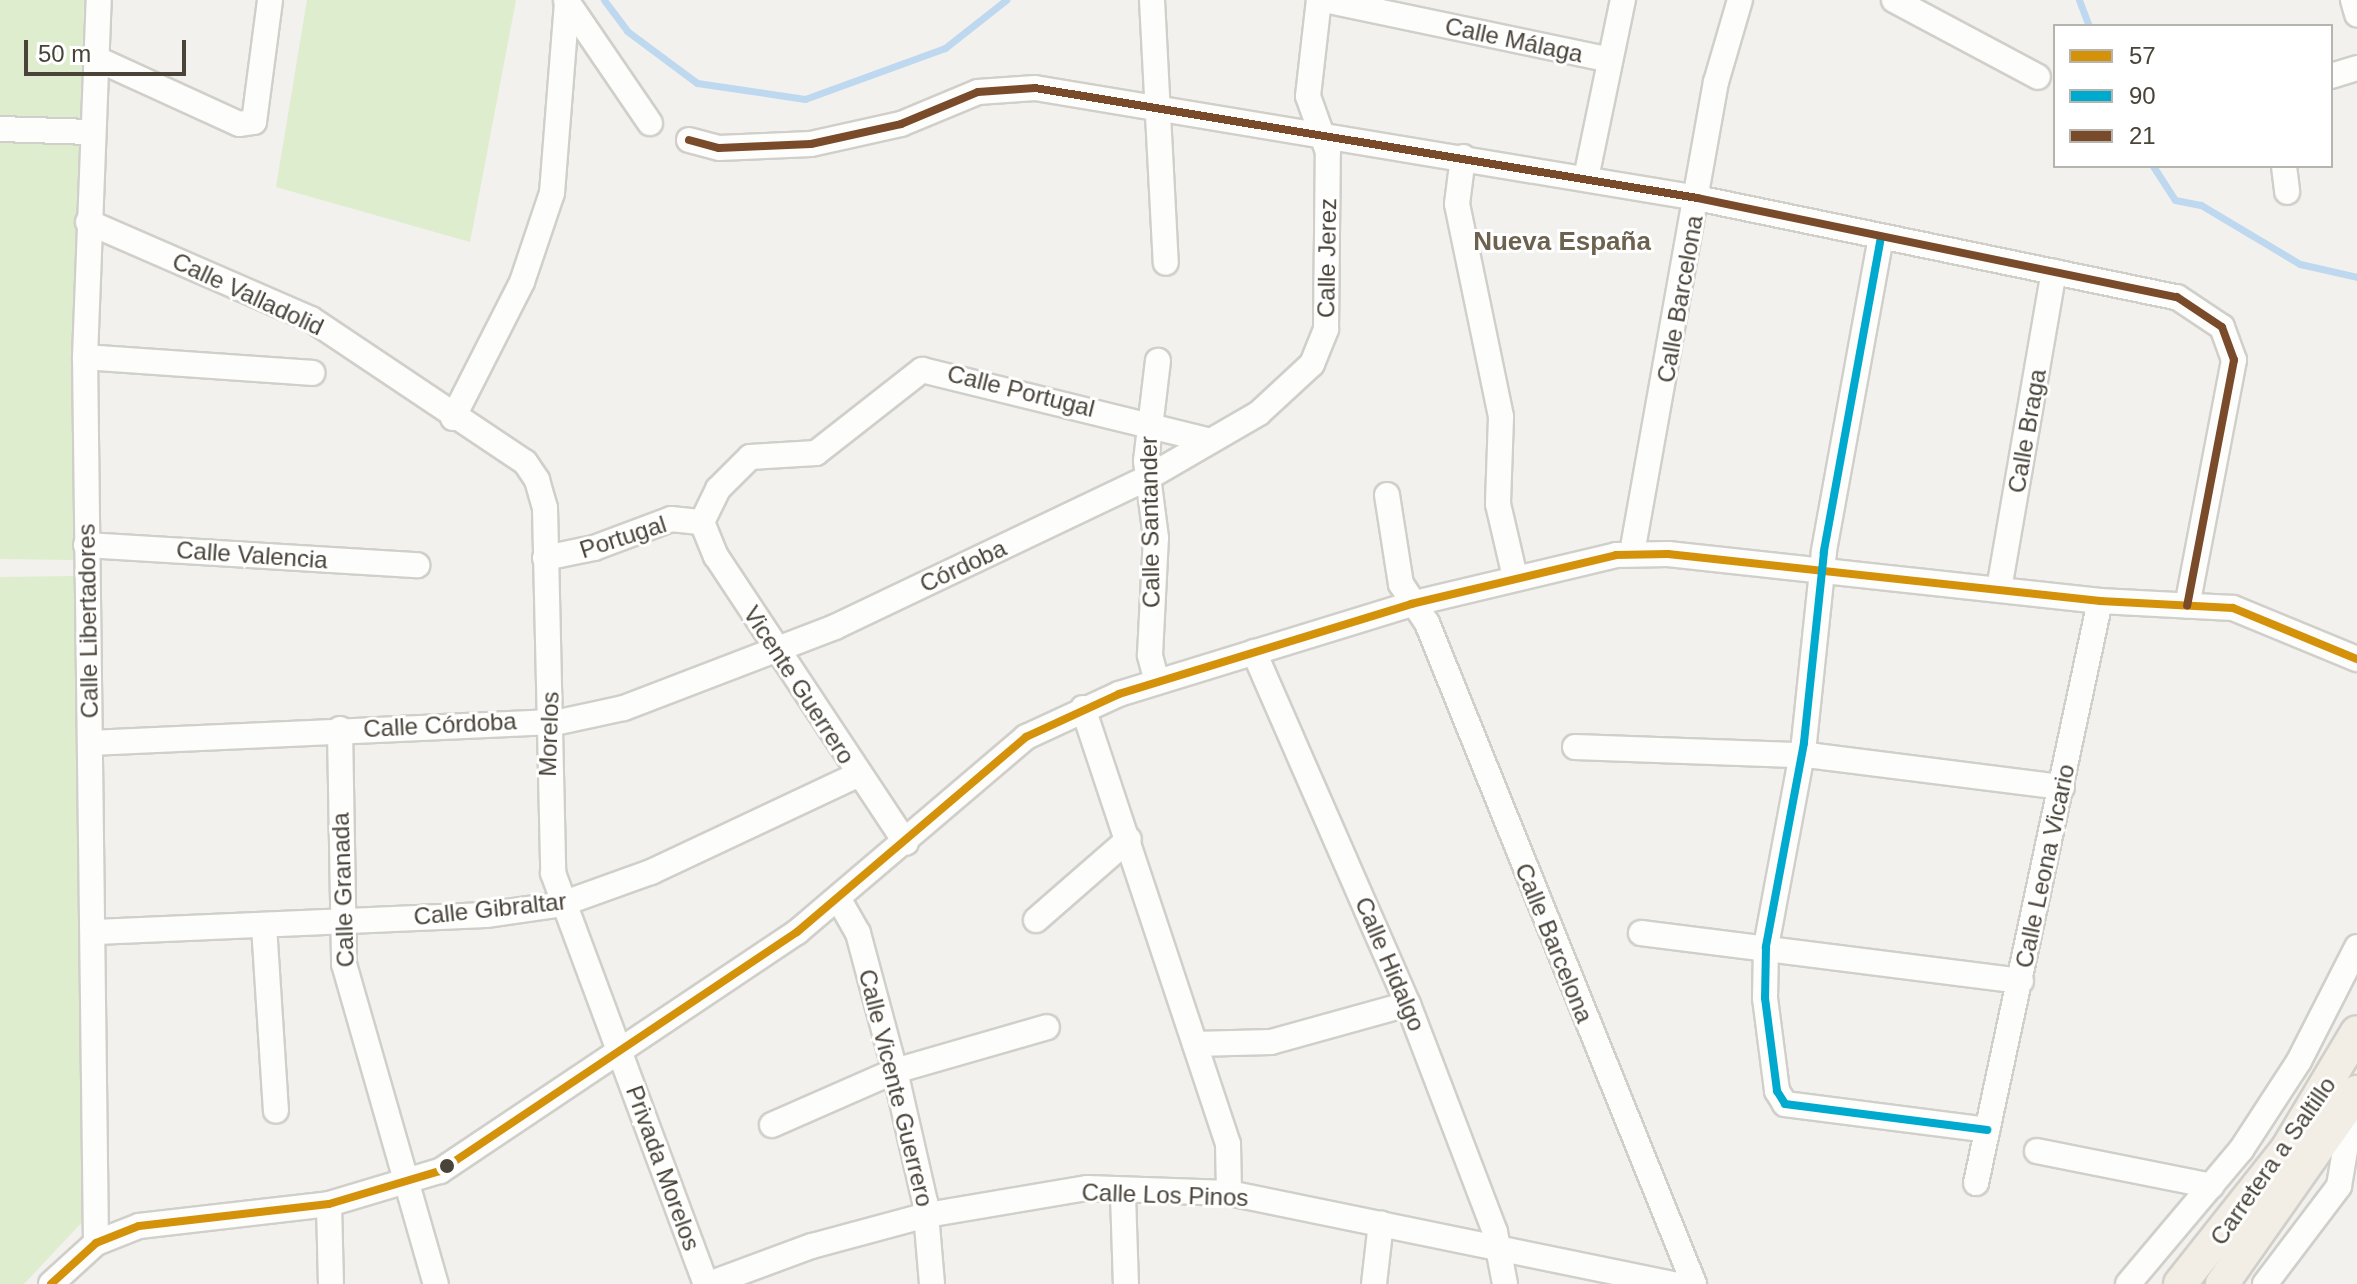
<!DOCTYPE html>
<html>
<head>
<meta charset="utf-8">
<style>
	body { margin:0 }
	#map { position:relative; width:2357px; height:1284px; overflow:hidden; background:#f2f1ed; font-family:Helvetica,sans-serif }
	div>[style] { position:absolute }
	.green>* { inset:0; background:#deedcd }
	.stream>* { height:7px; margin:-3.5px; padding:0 3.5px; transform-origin:3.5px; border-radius:3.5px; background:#bed8f0 }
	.roads { filter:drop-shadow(2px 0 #d0cfca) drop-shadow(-2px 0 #d0cfca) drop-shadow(0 2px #d0cfca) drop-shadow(0 -2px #d0cfca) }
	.minor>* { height:24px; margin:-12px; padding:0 12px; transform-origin:12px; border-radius:12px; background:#fdfdfc }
	.major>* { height:32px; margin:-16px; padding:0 16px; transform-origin:16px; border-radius:16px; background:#f2eee5 }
	.bus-1>* { height:8px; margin:-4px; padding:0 4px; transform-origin:4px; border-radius:4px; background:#d4920b }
	.bus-2>* { height:8px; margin:-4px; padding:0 4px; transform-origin:4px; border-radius:4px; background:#00a9ce }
	.bus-3>* { height:8px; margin:-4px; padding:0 4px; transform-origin:4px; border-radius:4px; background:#7a4b2a }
	.dots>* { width:22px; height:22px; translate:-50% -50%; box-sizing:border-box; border:4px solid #fff; border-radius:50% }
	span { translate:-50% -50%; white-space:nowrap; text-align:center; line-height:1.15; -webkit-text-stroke:6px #fff; paint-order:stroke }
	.street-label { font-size:24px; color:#494338 }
	.neighbourhood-label { font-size:26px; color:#6c624f; font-weight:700 }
	.legend { position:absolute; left:2053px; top:24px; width:280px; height:144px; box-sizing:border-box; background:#fff; border:2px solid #b6b4af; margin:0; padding:10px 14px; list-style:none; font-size:24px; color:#494338 }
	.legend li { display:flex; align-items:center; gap:16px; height:40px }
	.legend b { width:40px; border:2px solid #b6b4af }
	.scale { position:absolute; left:24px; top:40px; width:162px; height:36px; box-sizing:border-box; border:4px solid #494338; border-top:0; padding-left:10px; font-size:24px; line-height:28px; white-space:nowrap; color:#494338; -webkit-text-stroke:6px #fff; paint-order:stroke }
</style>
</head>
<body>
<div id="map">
	<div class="green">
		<i style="clip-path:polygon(0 0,84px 0,81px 119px,0 117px)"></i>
		<i style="clip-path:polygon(307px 0,516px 0,470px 242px,276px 187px)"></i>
		<i style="clip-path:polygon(0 141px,81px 143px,77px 560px,0 559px)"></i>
		<i style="clip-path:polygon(78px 576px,86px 1218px,24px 1284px,0 1284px,0 577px)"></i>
	</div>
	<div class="stream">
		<i style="left:604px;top:0;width:39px;rotate:53deg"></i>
		<i style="left:627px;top:31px;width:87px;rotate:36.6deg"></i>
		<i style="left:697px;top:83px;width:109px;rotate:8.4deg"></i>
		<i style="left:805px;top:99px;width:149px;rotate:-20deg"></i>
		<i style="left:945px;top:48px;width:78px;rotate:-38.2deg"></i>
		<i style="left:2079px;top:0;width:28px;rotate:69deg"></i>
		<i style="left:2153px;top:166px;width:40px;rotate:57.1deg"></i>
		<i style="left:2175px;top:200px;width:26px;rotate:11deg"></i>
		<i style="left:2201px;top:205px;width:115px;rotate:30.8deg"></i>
		<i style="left:2300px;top:264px;width:58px;rotate:12.8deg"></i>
	</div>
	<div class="roads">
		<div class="minor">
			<i style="left:566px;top:0;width:149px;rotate:55.7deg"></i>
			<i style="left:1152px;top:0;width:263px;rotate:87deg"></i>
			<i style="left:1324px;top:0;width:292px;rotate:11.8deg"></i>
			<i style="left:1894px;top:0;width:163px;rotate:28.1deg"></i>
			<i style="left:2353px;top:0;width:15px;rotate:74deg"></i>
			<i style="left:97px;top:59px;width:156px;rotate:24.6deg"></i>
			<i style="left:239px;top:124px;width:15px;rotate:-8deg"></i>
			<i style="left:254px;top:122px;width:123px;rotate:-82.5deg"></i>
			<i style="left:2331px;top:76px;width:27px;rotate:-17deg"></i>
			<i style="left:0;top:129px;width:92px;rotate:1.9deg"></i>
			<i style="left:689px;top:140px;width:31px;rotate:15deg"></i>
			<i style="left:719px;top:148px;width:92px;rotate:-2.5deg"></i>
			<i style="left:811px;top:144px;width:92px;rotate:-12.5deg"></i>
			<i style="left:901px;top:124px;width:83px;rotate:-22.6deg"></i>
			<i style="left:978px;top:92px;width:57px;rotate:-4deg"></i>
			<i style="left:1035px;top:88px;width:671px;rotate:9.43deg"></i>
			<i style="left:1697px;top:198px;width:490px;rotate:11.7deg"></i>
			<i style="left:2177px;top:297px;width:54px;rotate:33.7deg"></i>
			<i style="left:2222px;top:327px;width:35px;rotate:70deg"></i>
			<i style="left:2234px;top:360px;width:250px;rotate:100.8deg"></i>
			<i style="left:1463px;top:157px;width:47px;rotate:97.3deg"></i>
			<i style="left:1457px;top:204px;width:217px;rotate:78.3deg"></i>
			<i style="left:1501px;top:417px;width:87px;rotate:92deg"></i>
			<i style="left:1498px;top:504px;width:75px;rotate:76.9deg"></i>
			<i style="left:2284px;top:166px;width:26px;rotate:83deg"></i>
			<i style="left:1586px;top:178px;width:182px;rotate:-78.3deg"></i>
			<i style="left:88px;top:222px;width:243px;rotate:23.5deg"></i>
			<i style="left:311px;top:319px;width:257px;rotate:33.8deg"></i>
			<i style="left:525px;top:462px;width:22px;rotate:56deg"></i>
			<i style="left:537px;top:480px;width:29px;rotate:74deg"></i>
			<i style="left:545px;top:508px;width:365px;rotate:88.7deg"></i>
			<i style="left:553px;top:873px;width:439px;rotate:69.6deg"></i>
			<i style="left:1881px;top:237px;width:320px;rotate:100.3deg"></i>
			<i style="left:1824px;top:552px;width:192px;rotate:96deg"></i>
			<i style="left:1804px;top:743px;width:208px;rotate:100.6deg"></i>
			<i style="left:1766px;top:947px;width:51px;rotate:91.1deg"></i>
			<i style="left:1765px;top:998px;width:94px;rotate:82.6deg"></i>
			<i style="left:1777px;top:1091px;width:15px;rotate:58deg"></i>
			<i style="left:1785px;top:1104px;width:204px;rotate:7.3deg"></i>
			<i style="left:85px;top:357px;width:228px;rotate:4deg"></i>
			<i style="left:453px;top:418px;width:153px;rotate:-63.1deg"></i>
			<i style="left:522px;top:282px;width:94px;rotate:-71.4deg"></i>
			<i style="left:552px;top:193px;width:193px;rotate:-85.5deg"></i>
			<i style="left:1387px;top:495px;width:90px;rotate:81.1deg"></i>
			<i style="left:1401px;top:584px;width:47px;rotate:56.3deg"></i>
			<i style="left:1427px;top:623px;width:713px;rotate:68deg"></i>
			<i style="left:702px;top:522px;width:37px;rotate:-64deg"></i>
			<i style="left:718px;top:489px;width:45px;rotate:-45deg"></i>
			<i style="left:750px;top:457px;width:66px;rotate:-3.5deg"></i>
			<i style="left:816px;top:453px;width:135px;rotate:-38.1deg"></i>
			<i style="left:922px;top:370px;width:297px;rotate:13.8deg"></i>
			<i style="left:702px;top:522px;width:37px;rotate:68deg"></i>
			<i style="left:716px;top:556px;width:344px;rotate:56.5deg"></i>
			<i style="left:86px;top:545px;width:332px;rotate:3.5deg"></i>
			<i style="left:1632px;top:553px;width:478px;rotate:-79.9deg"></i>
			<i style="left:1716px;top:82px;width:85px;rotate:-73.7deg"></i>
			<i style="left:545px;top:558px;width:50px;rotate:-11.5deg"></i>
			<i style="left:594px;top:548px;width:82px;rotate:-20.6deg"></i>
			<i style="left:671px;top:519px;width:31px;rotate:6deg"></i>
			<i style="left:1999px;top:589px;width:322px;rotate:-80.2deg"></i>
			<i style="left:1254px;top:652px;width:384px;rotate:66.4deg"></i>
			<i style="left:1408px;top:1004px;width:244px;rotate:69.1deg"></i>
			<i style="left:1495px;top:1232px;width:53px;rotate:79.1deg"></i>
			<i style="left:1157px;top:682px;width:28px;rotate:-105deg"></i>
			<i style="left:1150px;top:655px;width:117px;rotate:-87.1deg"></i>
			<i style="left:1156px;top:538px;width:78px;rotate:-97.4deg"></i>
			<i style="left:1146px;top:461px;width:101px;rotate:-83.2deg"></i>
			<i style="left:1083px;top:708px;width:459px;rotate:71.6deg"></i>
			<i style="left:1228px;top:1144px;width:49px;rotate:88.8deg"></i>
			<i style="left:340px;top:729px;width:235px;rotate:89deg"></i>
			<i style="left:344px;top:964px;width:333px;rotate:74deg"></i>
			<i style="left:90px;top:743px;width:469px;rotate:-2.6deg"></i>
			<i style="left:559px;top:722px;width:66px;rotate:-12.2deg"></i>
			<i style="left:624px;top:708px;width:226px;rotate:-21deg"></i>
			<i style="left:835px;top:627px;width:346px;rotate:-25.5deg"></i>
			<i style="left:1147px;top:478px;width:129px;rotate:-30.1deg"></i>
			<i style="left:1259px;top:413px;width:72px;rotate:-42.8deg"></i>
			<i style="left:1312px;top:364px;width:38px;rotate:-68deg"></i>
			<i style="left:1326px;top:329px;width:177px;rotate:-89.4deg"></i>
			<i style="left:1328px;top:152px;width:59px;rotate:-109.7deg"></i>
			<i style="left:1308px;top:96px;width:97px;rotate:-83.5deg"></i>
			<i style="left:1575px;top:747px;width:240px;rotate:2.1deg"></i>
			<i style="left:1815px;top:756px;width:249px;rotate:7.2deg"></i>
			<i style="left:838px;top:898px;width:40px;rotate:60.3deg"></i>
			<i style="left:858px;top:933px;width:143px;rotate:75deg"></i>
			<i style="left:895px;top:1071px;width:134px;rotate:77.1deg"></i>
			<i style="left:925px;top:1202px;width:82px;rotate:85.1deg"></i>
			<i style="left:1036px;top:920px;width:123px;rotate:-41.1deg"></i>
			<i style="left:264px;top:926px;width:185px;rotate:86.3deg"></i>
			<i style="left:96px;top:932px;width:390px;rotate:-2.5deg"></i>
			<i style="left:486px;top:915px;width:77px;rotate:-8.2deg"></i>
			<i style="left:562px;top:904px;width:95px;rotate:-19.8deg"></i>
			<i style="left:651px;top:872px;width:228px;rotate:-25.2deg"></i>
			<i style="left:1641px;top:933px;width:383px;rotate:7.2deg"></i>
			<i style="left:1195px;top:1044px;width:76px;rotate:-1.5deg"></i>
			<i style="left:1271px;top:1042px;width:142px;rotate:-15.5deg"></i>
			<i style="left:772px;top:1125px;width:134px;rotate:-23.7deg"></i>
			<i style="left:895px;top:1071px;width:158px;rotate:-16.1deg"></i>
			<i style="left:2037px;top:1151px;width:178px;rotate:11.3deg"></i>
			<i style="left:1976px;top:1183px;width:595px;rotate:-77.97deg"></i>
			<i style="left:1123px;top:1195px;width:89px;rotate:88.1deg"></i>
			<i style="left:329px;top:1204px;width:80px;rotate:88.6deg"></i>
			<i style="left:96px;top:1243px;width:886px;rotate:-90.71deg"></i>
			<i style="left:85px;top:357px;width:357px;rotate:-87.8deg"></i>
			<i style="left:51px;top:1284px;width:61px;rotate:-42.3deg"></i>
			<i style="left:96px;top:1243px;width:46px;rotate:-21.6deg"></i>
			<i style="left:139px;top:1226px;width:191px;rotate:-6.6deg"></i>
			<i style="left:329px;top:1204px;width:116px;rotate:-16.6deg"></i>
			<i style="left:440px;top:1171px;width:430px;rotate:-33.8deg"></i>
			<i style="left:797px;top:932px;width:301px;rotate:-40.4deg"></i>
			<i style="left:1026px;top:737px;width:102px;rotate:-24.8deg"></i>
			<i style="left:1119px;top:694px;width:306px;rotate:-17.1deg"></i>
			<i style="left:1411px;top:604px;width:211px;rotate:-13.4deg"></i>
			<i style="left:1616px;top:555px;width:52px;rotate:-1.1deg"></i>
			<i style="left:1668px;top:554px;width:435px;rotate:6.2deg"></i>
			<i style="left:2100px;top:601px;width:133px;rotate:3deg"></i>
			<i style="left:2233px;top:608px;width:134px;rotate:22.4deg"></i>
			<i style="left:709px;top:1284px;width:110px;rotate:-20.3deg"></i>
			<i style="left:812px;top:1246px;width:119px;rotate:-15.1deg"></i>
			<i style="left:927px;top:1215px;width:162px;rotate:-9.6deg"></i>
			<i style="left:1087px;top:1188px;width:142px;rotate:2deg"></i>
			<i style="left:1229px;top:1193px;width:453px;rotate:11.6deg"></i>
			<i style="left:1374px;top:1284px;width:61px;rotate:-83.5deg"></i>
			<i style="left:2128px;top:1284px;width:175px;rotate:-49.9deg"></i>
			<i style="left:2241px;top:1150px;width:106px;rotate:-56.9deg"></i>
			<i style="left:2299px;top:1061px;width:128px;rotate:-63deg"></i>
			<i style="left:2265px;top:1284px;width:123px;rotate:-52.9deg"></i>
			<i style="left:2339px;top:1186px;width:90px;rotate:-80.4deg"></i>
		</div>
		<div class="major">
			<i style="left:2180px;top:1284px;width:172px;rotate:-51.6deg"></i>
			<i style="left:2287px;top:1149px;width:136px;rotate:-59.1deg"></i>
			<i style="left:2222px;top:1284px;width:235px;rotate:-54.9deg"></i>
		</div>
	</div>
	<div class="bus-1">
		<i style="left:51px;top:1284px;width:61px;rotate:-42.3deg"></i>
		<i style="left:96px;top:1243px;width:46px;rotate:-21.6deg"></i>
		<i style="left:139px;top:1226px;width:191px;rotate:-6.6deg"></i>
		<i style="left:329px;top:1204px;width:116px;rotate:-16.6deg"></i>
		<i style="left:440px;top:1171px;width:430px;rotate:-33.8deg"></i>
		<i style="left:797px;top:932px;width:301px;rotate:-40.4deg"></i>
		<i style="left:1026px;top:737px;width:102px;rotate:-24.8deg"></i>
		<i style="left:1119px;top:694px;width:306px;rotate:-17.1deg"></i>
		<i style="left:1411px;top:604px;width:211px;rotate:-13.4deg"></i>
		<i style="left:1616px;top:555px;width:52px;rotate:-1.1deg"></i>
		<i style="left:1668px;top:554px;width:435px;rotate:6.2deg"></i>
		<i style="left:2100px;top:601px;width:133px;rotate:3deg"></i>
		<i style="left:2233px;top:608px;width:134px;rotate:22.4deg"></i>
	</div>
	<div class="bus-2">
		<i style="left:1881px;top:237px;width:320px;rotate:100.3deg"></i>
		<i style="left:1824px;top:552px;width:192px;rotate:96deg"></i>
		<i style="left:1804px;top:743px;width:208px;rotate:100.6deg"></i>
		<i style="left:1766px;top:947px;width:51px;rotate:91.1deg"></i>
		<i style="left:1765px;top:998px;width:94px;rotate:82.6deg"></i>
		<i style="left:1777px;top:1091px;width:15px;rotate:58deg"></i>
		<i style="left:1785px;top:1104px;width:204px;rotate:7.3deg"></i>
	</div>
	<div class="bus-3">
		<i style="left:689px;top:140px;width:31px;rotate:15deg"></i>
		<i style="left:719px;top:148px;width:92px;rotate:-2.5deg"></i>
		<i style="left:811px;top:144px;width:92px;rotate:-12.5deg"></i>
		<i style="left:901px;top:124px;width:83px;rotate:-22.6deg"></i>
		<i style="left:978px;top:92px;width:57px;rotate:-4deg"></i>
		<i style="left:1035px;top:88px;width:671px;rotate:9.43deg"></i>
		<i style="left:1697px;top:198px;width:490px;rotate:11.7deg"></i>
		<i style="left:2177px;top:297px;width:54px;rotate:33.7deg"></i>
		<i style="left:2222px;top:327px;width:35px;rotate:70deg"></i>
		<i style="left:2234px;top:360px;width:250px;rotate:100.8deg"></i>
	</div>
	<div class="dots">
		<i style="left:447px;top:1166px;background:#494338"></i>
	</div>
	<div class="street-label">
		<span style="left:1514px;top:40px;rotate:12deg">Calle Málaga</span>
		<span style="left:1327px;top:258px;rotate:-89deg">Calle Jerez</span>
		<span style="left:248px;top:294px;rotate:25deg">Calle Valladolid</span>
		<span style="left:1680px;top:299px;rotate:-80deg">Calle Barcelona</span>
		<span style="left:1021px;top:391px;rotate:14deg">Calle Portugal</span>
		<span style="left:2027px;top:431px;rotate:-80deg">Calle Braga</span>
		<span style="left:1150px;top:522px;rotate:-91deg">Calle Santander</span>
		<span style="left:623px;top:537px;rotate:-18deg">Portugal</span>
		<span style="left:252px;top:555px;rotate:4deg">Calle Valencia</span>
		<span style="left:963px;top:566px;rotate:-25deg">Córdoba</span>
		<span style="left:88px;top:621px;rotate:-91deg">Calle Libertadores</span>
		<span style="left:799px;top:685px;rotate:57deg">Vicente Guerrero</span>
		<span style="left:440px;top:725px;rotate:-3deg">Calle Córdoba</span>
		<span style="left:549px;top:734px;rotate:-88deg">Morelos</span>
		<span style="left:2045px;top:866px;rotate:-78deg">Calle Leona Vicario</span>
		<span style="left:343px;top:890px;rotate:-92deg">Calle Granada</span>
		<span style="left:490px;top:909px;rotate:-6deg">Calle Gibraltar</span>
		<span style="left:1554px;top:943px;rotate:68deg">Calle Barcelona</span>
		<span style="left:1390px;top:964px;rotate:67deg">Calle Hidalgo</span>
		<span style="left:896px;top:1088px;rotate:76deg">Calle Vicente Guerrero</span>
		<span style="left:2273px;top:1161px;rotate:-55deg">Carretera a Saltillo</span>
		<span style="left:663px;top:1168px;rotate:70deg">Privada Morelos</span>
		<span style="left:1165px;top:1195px;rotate:2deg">Calle Los Pinos</span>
	</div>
	<div class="neighbourhood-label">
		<span style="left:1562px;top:242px">Nueva España</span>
	</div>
	<ul class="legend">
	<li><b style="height:10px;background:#d4920b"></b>57</li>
	<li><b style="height:10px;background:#00a9ce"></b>90</li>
	<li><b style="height:10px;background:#7a4b2a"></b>21</li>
	</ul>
	<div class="scale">50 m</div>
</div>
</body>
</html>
